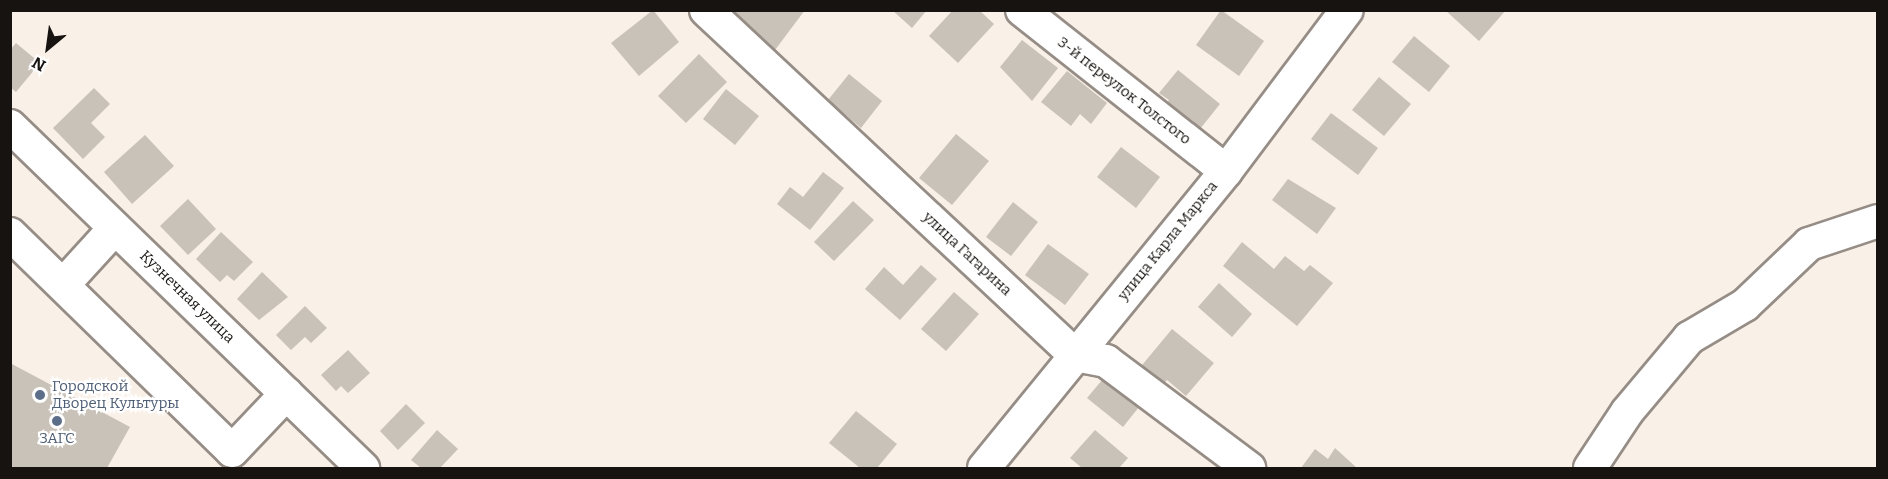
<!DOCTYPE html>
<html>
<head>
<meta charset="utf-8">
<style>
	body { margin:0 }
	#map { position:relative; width:1888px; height:479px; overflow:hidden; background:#f9f0e8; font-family:Bitter,serif }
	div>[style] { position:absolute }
	.building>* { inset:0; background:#c9c2b9 }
	.roads { filter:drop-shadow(2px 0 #968d86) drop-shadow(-2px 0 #968d86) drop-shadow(0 2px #968d86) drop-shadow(0 -2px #968d86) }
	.minor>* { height:32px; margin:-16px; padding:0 16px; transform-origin:16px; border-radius:16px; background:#fff }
	.dots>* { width:16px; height:16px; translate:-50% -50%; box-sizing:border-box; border:3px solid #fff; border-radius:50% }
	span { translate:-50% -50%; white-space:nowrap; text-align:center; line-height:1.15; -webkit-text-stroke:4.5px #fff; paint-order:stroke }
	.street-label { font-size:15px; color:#161310 }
	.service-label { font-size:15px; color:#4e5e75 }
	.left { translate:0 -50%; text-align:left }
	.frame { position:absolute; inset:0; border:12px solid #161310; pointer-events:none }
	.north { position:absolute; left:18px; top:18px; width:60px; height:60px; -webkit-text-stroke:4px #fff; paint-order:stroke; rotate:209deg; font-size:16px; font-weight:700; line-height:24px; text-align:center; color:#161310 }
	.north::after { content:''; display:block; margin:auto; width:21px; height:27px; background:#161310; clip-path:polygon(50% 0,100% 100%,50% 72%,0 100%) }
</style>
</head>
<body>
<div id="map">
	<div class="building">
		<i style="clip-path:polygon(653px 10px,679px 42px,639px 76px,611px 43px)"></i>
		<i style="clip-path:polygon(732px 10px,805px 10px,772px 54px,725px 20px)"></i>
		<i style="clip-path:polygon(892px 10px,927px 10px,912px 28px)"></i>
		<i style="clip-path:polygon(953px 10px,979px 10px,994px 24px,958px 63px,929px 36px)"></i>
		<i style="clip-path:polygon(1221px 10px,1264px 41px,1239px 76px,1196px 45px)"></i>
		<i style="clip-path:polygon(1445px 10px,1506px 10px,1479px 41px)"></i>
		<i style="clip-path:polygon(1414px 36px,1450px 66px,1429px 92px,1392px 62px)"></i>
		<i style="clip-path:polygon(1022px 40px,1058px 68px,1032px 101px,1000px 67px)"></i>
		<i style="clip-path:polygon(16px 43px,40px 63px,16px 92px,10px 87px,10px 50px)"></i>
		<i style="clip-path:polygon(699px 54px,727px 82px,686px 123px,658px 96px)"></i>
		<i style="clip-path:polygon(1178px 70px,1220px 104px,1196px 134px,1164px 107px,1169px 100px,1159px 93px)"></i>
		<i style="clip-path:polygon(1067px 71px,1107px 103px,1091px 124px,1080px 114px,1071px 126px,1041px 102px)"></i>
		<i style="clip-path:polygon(849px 74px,882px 101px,861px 128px,828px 100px)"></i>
		<i style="clip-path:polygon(1379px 77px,1411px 104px,1384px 136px,1352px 110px)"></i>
		<i style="clip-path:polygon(94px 88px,110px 104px,91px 123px,105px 137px,83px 159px,53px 128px)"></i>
		<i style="clip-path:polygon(726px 89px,759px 116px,735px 145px,703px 119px)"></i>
		<i style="clip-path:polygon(1331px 113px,1378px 148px,1358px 175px,1311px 139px)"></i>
		<i style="clip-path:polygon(956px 134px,989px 161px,952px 205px,919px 178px)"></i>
		<i style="clip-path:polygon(145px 135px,174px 166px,132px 204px,104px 172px)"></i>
		<i style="clip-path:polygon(1121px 147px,1160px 177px,1136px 208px,1097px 177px)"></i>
		<i style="clip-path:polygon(823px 172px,844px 188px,810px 230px,777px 204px,790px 187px,803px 197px)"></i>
		<i style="clip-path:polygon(1288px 179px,1336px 208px,1317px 234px,1272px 200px)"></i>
		<i style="clip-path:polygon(188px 199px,216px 229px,188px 255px,160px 226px)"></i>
		<i style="clip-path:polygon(853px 201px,874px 220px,834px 261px,814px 242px)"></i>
		<i style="clip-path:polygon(1013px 202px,1038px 222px,1011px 256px,986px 237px)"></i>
		<i style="clip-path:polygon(221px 232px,253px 262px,234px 281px,227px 275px,220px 282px,196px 259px)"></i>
		<i style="clip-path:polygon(1242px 242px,1274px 269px,1285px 256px,1304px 271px,1310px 265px,1333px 283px,1297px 326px,1223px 266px)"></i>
		<i style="clip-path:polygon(1048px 244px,1089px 274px,1065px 305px,1025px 275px)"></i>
		<i style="clip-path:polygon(921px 265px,937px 279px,900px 320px,865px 289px,884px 267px,903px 285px)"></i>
		<i style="clip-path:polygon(262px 272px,288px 297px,259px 320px,237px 299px)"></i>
		<i style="clip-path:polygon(1219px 283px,1252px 314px,1232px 337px,1198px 307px)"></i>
		<i style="clip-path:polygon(954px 292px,979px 314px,946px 351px,921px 329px)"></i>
		<i style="clip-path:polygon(305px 306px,327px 328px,311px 343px,305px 337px,291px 350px,276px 335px)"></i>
		<i style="clip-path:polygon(1172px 329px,1214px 363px,1186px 396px,1167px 380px,1160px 388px,1138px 370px)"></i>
		<i style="clip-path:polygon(348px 350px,370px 373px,348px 393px,341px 386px,336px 391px,321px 375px)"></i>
		<i style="clip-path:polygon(10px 363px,130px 427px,107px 468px,10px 468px)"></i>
		<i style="clip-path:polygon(1108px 373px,1143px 402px,1123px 427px,1087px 398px)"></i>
		<i style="clip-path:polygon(406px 404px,425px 423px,398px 450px,380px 431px)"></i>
		<i style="clip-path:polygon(856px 411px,897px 444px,877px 468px,860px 468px,829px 443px)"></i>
		<i style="clip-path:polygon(437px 430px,458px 449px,440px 468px,421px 468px,411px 460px)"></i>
		<i style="clip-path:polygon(1095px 430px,1128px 458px,1119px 468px,1082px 468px,1070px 458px)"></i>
		<i style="clip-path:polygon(1335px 448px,1357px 468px,1301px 468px,1315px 449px,1328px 459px)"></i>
	</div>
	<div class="roads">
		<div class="minor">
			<i style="left:706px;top:10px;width:505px;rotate:43.07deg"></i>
			<i style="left:1075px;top:355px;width:32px;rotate:11deg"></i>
			<i style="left:1106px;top:361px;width:179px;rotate:36.8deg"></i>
			<i style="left:1022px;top:10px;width:260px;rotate:38.3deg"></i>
			<i style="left:10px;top:126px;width:492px;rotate:44.1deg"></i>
			<i style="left:10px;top:234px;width:310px;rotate:44.3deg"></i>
			<i style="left:232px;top:451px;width:79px;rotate:-46.5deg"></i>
			<i style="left:63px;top:285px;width:77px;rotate:-47.6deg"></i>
			<i style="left:984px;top:468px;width:383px;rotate:-50.8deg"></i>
			<i style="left:1226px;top:171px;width:201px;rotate:-53.1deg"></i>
			<i style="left:1590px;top:468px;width:67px;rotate:-56.5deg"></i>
			<i style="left:1627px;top:412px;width:97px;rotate:-50deg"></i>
			<i style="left:1689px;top:338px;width:65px;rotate:-30.5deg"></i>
			<i style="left:1745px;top:305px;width:88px;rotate:-43.6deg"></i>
			<i style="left:1809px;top:244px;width:73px;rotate:-18.4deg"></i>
		</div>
	</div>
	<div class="dots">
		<i style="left:40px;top:395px;background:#5c6f8a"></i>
		<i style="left:57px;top:421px;background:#5c6f8a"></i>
	</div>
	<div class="street-label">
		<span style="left:1124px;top:91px;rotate:38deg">3-й переулок Толстого</span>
		<span style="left:1168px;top:241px;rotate:-51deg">улица Карла Маркса</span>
		<span style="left:967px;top:254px;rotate:43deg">улица Гагарина</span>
		<span style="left:187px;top:297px;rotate:44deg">Кузнечная улица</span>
	</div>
	<div class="service-label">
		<span class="left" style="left:52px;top:395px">Городской<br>Дворец Культуры</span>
		<span style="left:57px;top:439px">ЗАГС</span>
	</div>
	<div class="frame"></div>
	<div class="north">N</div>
</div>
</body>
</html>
